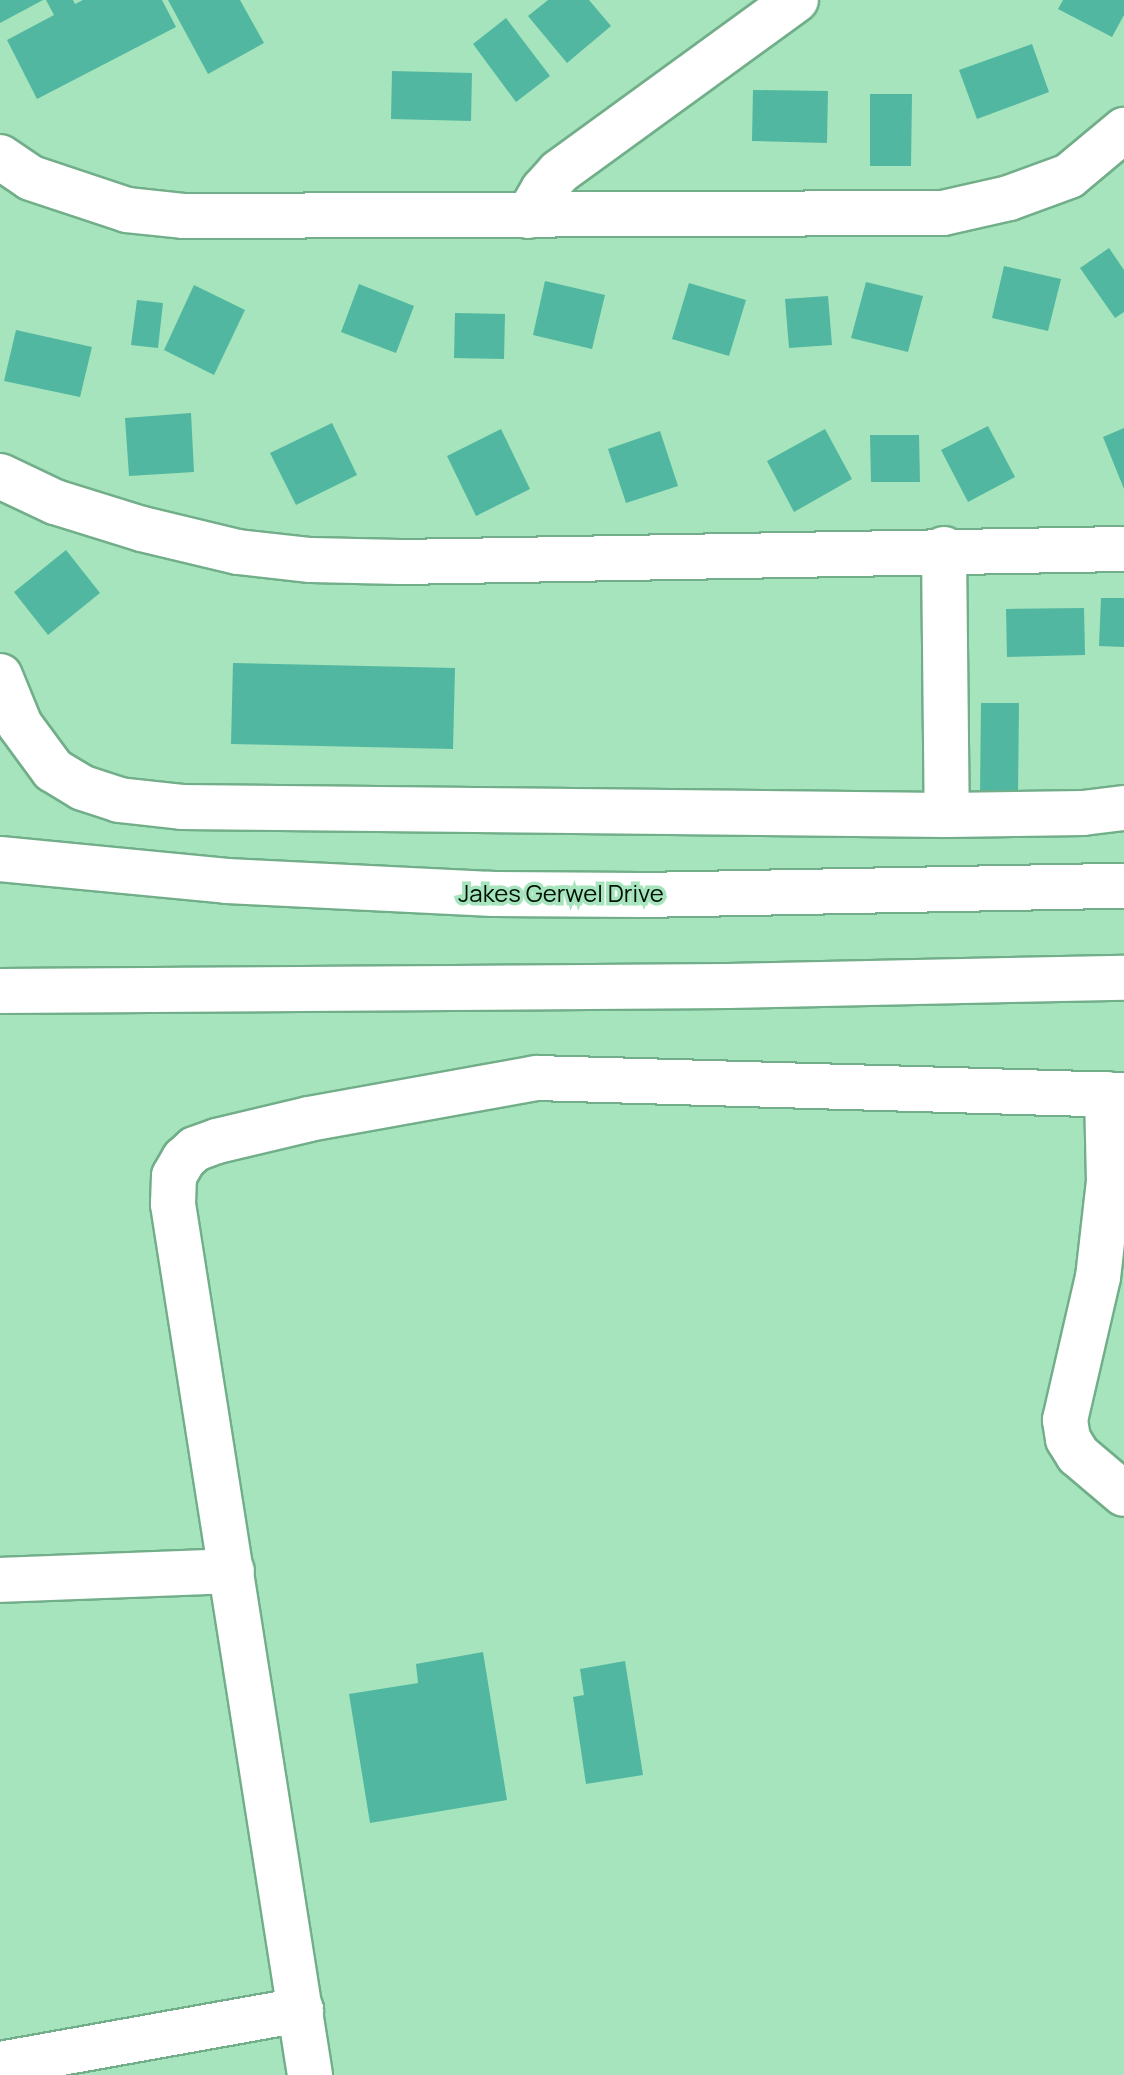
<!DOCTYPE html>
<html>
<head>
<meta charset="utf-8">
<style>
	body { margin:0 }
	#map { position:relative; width:1124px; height:2075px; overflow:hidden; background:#a5e4bc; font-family:Manrope,sans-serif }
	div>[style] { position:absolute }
	.building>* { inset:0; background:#52b7a0 }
	.roads { filter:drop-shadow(2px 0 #71ae89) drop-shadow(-2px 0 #71ae89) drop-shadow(0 2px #71ae89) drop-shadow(0 -2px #71ae89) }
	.minor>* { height:44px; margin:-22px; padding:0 22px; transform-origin:22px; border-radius:22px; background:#fff }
	.highway>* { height:44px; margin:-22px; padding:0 22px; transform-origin:22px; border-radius:22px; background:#fff }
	span { translate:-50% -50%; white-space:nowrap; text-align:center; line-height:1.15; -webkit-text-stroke:7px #a5e4bc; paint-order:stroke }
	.street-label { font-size:24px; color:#001005 }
</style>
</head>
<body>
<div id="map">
	<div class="building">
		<i style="clip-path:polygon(0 0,43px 0,0 23px)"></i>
		<i style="clip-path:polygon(46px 0,73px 0,75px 4px,83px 0,162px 0,176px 27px,37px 99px,7px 40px,54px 15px)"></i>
		<i style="clip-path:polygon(168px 0,240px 0,264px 43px,208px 74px)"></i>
		<i style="clip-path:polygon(548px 0,589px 0,611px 26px,567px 63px,528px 16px)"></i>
		<i style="clip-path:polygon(1063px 0,1124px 0,1124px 15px,1112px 37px,1058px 9px)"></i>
		<i style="clip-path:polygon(506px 18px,550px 76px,516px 102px,473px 44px)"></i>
		<i style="clip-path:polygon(1032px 44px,1049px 92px,977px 119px,959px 70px)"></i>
		<i style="clip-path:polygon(392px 71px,472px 73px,471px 121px,391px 119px)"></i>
		<i style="clip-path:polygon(753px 90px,828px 91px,827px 143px,752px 141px)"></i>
		<i style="clip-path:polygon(870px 94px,912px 94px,911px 166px,870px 166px)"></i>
		<i style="clip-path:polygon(1109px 248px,1124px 270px,1124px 312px,1115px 318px,1080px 268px)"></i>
		<i style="clip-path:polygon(1004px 266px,1061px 279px,1048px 331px,992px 318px)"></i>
		<i style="clip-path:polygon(545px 281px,605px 295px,592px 349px,533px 335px)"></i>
		<i style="clip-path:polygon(866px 282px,923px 296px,908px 352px,851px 338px)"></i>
		<i style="clip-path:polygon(689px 283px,746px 300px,729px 356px,672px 339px)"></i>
		<i style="clip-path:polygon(359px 284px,414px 306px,396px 353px,341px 332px)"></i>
		<i style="clip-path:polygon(194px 285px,245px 310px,214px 375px,164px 350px)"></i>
		<i style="clip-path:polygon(828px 296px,832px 345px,789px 348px,785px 299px)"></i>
		<i style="clip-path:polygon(137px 300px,163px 303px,158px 348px,131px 345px)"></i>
		<i style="clip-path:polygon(455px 313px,505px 314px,504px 359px,454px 358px)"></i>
		<i style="clip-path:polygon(16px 330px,92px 347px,80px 397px,4px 381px)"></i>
		<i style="clip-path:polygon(191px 413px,194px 472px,129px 476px,125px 418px)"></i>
		<i style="clip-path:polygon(332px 423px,357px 475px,296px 505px,270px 453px)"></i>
		<i style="clip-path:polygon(988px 426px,1015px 477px,968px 502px,941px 450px)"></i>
		<i style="clip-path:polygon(1124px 428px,1124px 489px,1103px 437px)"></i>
		<i style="clip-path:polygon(501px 429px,530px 489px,476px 516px,447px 456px)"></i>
		<i style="clip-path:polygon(825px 429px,852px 479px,794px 512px,767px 461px)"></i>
		<i style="clip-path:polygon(660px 431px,678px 486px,626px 503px,608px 449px)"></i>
		<i style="clip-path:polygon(870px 435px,919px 435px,920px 482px,871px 482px)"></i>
		<i style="clip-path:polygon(66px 550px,100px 593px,48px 635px,14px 592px)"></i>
		<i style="clip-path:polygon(1101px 598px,1124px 598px,1124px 647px,1099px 646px)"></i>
		<i style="clip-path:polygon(1084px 608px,1085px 655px,1007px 657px,1006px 609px)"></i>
		<i style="clip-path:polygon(233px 663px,455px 668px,453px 749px,231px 744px)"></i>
		<i style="clip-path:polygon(981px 703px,1019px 703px,1018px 794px,980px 795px)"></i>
		<i style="clip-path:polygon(483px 1652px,507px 1800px,370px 1823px,349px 1694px,418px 1683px,416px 1664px)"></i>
		<i style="clip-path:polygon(625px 1661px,643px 1775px,586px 1784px,573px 1697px,584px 1695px,580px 1669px)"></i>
	</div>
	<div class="roads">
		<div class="minor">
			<i style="left:0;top:157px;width:37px;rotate:34deg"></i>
			<i style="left:31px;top:178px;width:101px;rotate:18.4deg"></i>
			<i style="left:127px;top:210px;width:56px;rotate:6.1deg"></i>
			<i style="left:183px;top:216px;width:760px;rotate:-0.23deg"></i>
			<i style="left:943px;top:213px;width:68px;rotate:-12.8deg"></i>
			<i style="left:1009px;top:198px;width:64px;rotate:-20.1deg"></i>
			<i style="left:1069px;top:176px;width:72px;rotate:-39.9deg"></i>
			<i style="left:528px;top:216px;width:30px;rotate:-60deg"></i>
			<i style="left:543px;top:190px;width:24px;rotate:-48deg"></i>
			<i style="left:559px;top:172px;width:293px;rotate:-36deg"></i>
			<i style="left:0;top:476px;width:61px;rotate:25.3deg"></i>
			<i style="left:55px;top:502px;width:91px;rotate:17.2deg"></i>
			<i style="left:142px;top:529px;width:99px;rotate:13.5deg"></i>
			<i style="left:238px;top:552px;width:73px;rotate:6.3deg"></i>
			<i style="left:311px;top:560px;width:89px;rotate:1.3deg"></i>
			<i style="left:400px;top:562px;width:724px;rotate:-1.03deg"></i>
			<i style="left:944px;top:549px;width:266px;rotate:89.4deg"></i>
			<i style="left:0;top:676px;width:53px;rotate:67.8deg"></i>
			<i style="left:20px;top:725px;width:56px;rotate:53.7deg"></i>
			<i style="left:53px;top:770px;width:35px;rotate:31deg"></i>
			<i style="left:83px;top:788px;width:38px;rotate:18deg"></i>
			<i style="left:119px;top:800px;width:63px;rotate:6.3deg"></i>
			<i style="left:182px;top:807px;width:765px;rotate:0.6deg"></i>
			<i style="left:947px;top:815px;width:136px;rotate:-0.8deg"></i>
			<i style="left:1083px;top:813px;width:41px;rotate:-7deg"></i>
			<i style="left:1107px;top:1094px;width:87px;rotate:88.7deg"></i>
			<i style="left:1109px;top:1181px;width:97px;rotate:96.5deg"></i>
			<i style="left:1098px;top:1277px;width:147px;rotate:103deg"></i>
			<i style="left:1065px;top:1420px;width:19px;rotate:81deg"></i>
			<i style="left:1068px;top:1439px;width:19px;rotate:58deg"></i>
			<i style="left:1078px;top:1455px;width:60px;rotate:40.3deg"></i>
			<i style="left:0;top:1580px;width:232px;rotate:-2.2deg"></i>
			<i style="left:0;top:2064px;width:306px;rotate:-10.2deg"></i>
			<i style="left:310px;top:2075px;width:882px;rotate:-98.94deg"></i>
			<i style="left:173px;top:1204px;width:28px;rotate:-88deg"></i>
			<i style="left:174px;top:1176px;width:20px;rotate:-60deg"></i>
			<i style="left:184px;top:1159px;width:15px;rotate:-42deg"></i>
			<i style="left:195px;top:1149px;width:23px;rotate:-20deg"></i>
			<i style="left:217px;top:1141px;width:95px;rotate:-13.4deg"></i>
			<i style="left:309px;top:1119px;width:231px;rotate:-10.2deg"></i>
			<i style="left:536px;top:1078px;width:588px;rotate:1.66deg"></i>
		</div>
		<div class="highway">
			<i style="left:0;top:859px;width:228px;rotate:5.5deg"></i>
			<i style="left:227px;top:881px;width:268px;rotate:2.8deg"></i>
			<i style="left:495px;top:894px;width:146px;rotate:0.4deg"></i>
			<i style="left:641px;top:895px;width:483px;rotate:-1.1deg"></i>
			<i style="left:0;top:991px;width:728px;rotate:-0.39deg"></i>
			<i style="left:728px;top:986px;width:396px;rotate:-1.2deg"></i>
		</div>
	</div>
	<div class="street-label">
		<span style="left:561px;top:893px">Jakes Gerwel Drive</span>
	</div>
</div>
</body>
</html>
